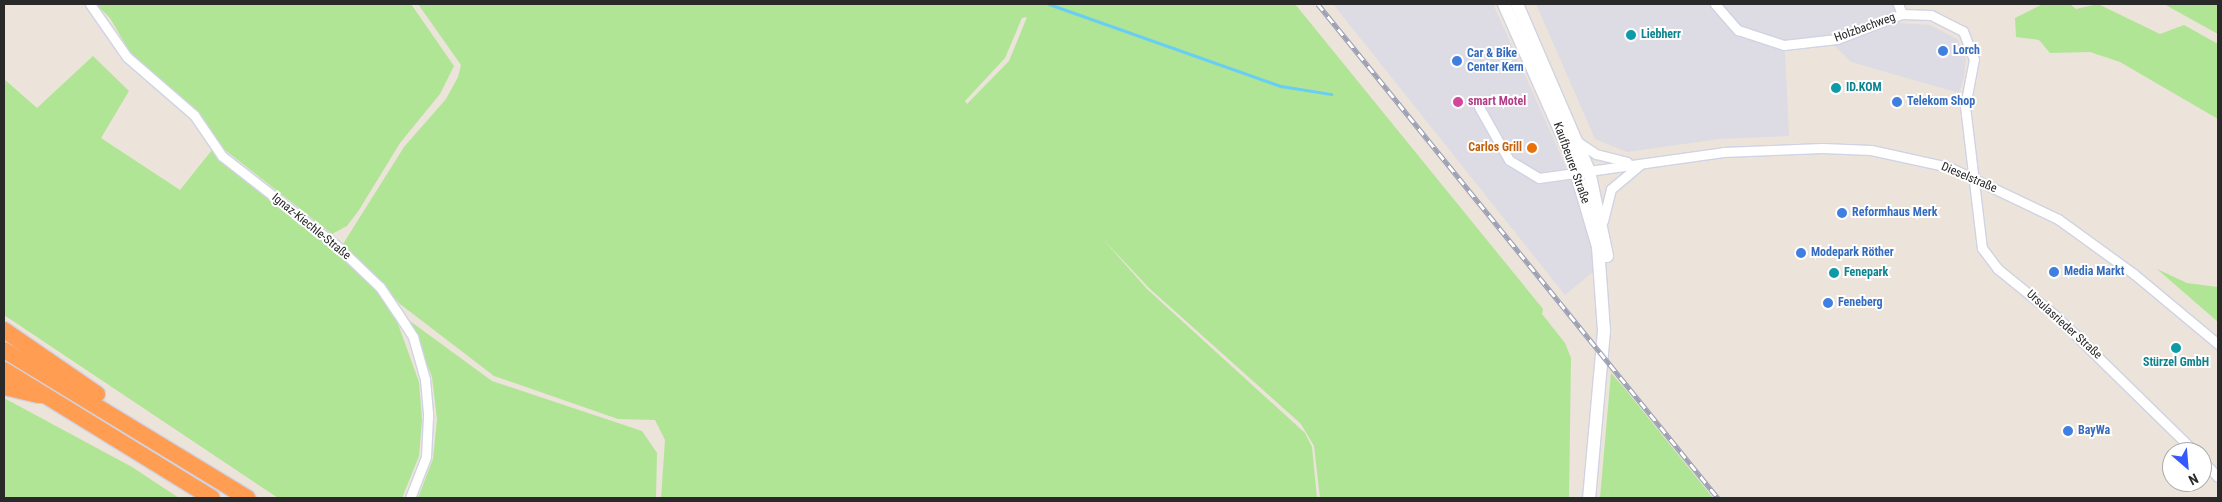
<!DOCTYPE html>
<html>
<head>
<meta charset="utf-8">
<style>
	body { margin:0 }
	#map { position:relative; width:2222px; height:502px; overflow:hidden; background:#ece4da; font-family:"Roboto Condensed",sans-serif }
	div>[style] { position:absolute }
	.industrial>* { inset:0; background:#dddbe4 }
	.green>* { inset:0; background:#afe594 }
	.stream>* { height:2.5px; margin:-1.25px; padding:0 1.25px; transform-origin:1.25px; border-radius:1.25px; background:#68cef3 }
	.roads { filter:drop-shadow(1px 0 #cfd3e3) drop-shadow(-1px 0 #cfd3e3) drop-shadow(0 1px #cfd3e3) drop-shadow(0 -1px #cfd3e3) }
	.minor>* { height:9px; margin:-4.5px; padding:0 4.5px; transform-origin:4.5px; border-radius:4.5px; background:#fff }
	.secondary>* { height:12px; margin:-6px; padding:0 6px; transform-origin:6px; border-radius:6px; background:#fff }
	.motorway>* { height:16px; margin:-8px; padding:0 8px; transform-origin:8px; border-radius:8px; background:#ff9d52 }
	.rail>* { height:4.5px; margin-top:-2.25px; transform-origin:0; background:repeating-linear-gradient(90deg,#fff 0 8px,#9ca0b4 0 16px); box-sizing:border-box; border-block:1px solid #9ca0b4 }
	.dots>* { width:14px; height:14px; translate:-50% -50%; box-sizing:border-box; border:2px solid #fff; border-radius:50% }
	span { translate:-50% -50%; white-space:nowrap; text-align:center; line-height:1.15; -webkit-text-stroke:4px #fff; paint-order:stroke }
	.street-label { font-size:12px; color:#292929 }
	.culture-label { font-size:12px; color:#0d838f; font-weight:700 }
	.left { translate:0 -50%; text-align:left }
	.shop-label { font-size:12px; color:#366cbe; font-weight:700 }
	.hotel-label { font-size:12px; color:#b23c85; font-weight:700 }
	.food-label { font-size:12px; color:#c56008; font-weight:700 }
	.right { translate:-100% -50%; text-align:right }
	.frame { position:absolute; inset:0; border:5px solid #292929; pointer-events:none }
	.north { position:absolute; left:2162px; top:442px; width:50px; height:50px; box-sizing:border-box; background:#fff; border:1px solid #a9a9a9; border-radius:50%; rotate:153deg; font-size:14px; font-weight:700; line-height:20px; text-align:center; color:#292929 }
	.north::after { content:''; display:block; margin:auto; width:18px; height:22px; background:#3459ff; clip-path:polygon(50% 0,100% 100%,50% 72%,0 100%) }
</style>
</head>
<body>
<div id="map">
	<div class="industrial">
		<i style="clip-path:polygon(1333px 4px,1493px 4px,1586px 211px,1598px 268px,1565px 295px)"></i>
		<i style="clip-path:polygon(1536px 4px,1895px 4px,1900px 23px,1930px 25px,1957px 39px,1966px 58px,1964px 77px,1959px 93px,1851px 62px,1832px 43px,1785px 51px,1789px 136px,1719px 139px,1627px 152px,1595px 139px)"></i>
	</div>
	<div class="green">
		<i style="clip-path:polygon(96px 4px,411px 4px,454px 66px,440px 94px,400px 143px,359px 210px,347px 226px,332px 234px,225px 150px,197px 112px,131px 54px,110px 18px)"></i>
		<i style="clip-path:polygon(evenodd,418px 4px,1295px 4px,1543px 309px,1542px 314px,1565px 343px,1571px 358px,1569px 498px,1320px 498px,1314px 446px,1301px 424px,1149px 288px,1101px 237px,1147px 289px,1305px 433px,1312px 447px,1317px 498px,661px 498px,665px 440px,655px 420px,618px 419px,494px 376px,400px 304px,343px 244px,404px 147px,446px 99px,458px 77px,461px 65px,418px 4px,1027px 17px,1009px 61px,967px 104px,965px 101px,1005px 58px,1022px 18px,1027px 17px)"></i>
		<i style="clip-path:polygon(2043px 4px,2070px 4px,2076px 9px,2098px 4px,2160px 34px,2184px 25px,2218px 44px,2218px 119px,2120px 62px,2090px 52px,2050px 53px,2039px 40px,2016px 37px,2015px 18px)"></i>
		<i style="clip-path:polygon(2164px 4px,2218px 4px,2218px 34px,2189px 18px)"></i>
		<i style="clip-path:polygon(93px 56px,129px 91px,101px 138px,180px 190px,212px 150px,332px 249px,376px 289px,394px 313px,419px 382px,422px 420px,419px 456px,402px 498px,278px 498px,4px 315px,4px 79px,37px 108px)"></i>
		<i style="clip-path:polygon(2157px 269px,2187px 283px,2218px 287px,2218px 322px)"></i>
		<i style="clip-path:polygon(410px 321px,492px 381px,642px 431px,657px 453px,656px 498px,418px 498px,433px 459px,437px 419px,432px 377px)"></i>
		<i style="clip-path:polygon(1611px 373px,1625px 389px,1713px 498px,1600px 498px)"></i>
		<i style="clip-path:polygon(4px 398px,132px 467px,179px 498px,4px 498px)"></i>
	</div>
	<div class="stream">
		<i style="left:1049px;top:4px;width:246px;rotate:19.5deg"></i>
		<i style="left:1281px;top:86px;width:51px;rotate:9.1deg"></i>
		<i style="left:722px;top:498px;width:3px"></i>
	</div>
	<div class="roads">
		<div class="minor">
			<i style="left:90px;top:4px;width:65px;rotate:55.1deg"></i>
			<i style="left:127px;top:57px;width:89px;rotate:40.9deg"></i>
			<i style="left:194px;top:115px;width:50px;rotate:55.7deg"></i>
			<i style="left:222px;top:156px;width:145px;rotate:38deg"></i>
			<i style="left:336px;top:245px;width:61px;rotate:43.7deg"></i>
			<i style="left:380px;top:287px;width:30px;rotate:56deg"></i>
			<i style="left:397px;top:312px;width:30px;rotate:57deg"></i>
			<i style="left:413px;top:337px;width:44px;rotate:74.1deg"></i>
			<i style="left:425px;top:379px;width:38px;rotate:85deg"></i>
			<i style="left:428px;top:417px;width:40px;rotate:92.9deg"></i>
			<i style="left:426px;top:457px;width:44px;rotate:111.3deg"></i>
			<i style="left:1715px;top:4px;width:35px;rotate:49deg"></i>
			<i style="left:1738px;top:30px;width:48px;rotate:18.1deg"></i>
			<i style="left:1784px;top:45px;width:53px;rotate:-6.5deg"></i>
			<i style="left:1837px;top:39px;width:70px;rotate:-21deg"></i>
			<i style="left:1902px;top:14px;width:29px;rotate:2deg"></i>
			<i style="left:1931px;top:15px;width:36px;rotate:27deg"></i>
			<i style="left:1963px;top:31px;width:30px;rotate:69deg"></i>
			<i style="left:1974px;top:59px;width:48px;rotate:100.8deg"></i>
			<i style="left:1965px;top:106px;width:143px;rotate:83.2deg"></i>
			<i style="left:1982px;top:248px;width:26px;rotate:53deg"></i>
			<i style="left:1998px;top:269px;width:76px;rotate:39.1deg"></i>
			<i style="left:2057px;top:317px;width:193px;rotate:44.4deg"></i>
			<i style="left:1898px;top:4px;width:11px;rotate:68deg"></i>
			<i style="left:1479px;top:107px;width:61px;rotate:60.5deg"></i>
			<i style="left:1509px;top:160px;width:35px;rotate:31deg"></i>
			<i style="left:1539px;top:178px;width:186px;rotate:-8deg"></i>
			<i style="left:1723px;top:152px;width:99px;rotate:-2.3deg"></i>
			<i style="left:1822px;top:148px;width:49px;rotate:2.3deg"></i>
			<i style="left:1871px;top:150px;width:80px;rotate:12.3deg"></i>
			<i style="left:1949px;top:167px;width:121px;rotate:25.5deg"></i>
			<i style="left:2058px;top:219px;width:94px;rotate:35.9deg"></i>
			<i style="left:2134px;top:274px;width:109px;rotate:39.8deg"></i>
			<i style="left:1578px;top:142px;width:22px;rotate:34deg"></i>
			<i style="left:1596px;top:154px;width:32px;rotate:14deg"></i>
			<i style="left:1603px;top:221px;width:33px;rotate:-76deg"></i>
			<i style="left:1611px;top:189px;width:38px;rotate:-40deg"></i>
			<i style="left:2202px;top:460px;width:23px;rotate:47deg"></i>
		</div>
		<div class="secondary">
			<i style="left:1504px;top:4px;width:165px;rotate:66.1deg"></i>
			<i style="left:1571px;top:155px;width:96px;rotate:73.6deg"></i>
			<i style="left:1598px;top:247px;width:84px;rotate:85.9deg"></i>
			<i style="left:1604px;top:331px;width:168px;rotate:95.1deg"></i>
			<i style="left:1517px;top:4px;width:182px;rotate:66.7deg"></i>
			<i style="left:1589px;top:171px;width:87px;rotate:78deg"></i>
		</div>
		<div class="motorway">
			<i style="left:4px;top:330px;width:113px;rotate:34.5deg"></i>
			<i style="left:4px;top:350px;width:285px;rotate:31.3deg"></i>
			<i style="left:4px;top:370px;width:244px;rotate:31.6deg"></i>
			<i style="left:4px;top:387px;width:36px;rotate:13deg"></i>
		</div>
	</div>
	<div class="rail">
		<i style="left:1318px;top:4px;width:636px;rotate:51deg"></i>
	</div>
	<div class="dots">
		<i style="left:1631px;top:35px;background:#0f9aa8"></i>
		<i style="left:1943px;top:51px;background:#3f7fe0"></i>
		<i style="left:1457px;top:61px;background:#3f7fe0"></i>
		<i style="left:1836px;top:88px;background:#0f9aa8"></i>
		<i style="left:1458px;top:102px;background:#d1479c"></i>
		<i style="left:1897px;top:102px;background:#3f7fe0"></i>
		<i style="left:1532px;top:148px;background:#e8710a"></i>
		<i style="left:1842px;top:213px;background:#3f7fe0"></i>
		<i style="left:1801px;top:253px;background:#3f7fe0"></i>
		<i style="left:2054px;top:272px;background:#3f7fe0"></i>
		<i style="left:1834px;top:273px;background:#0f9aa8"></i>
		<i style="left:1828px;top:303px;background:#3f7fe0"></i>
		<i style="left:2176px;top:348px;background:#0f9aa8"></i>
		<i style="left:2068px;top:431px;background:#3f7fe0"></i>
	</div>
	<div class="street-label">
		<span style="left:1865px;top:28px;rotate:-20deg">Holzbachweg</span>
		<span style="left:1571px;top:163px;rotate:70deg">Kaufbeurer Straße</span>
		<span style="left:1969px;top:178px;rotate:23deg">Dieselstraße</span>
		<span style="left:311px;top:227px;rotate:39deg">Ignaz-Kiechle-Straße</span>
		<span style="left:2064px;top:325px;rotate:42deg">Ursulasrieder Straße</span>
	</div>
	<div class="culture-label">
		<span class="left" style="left:1641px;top:35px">Liebherr</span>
		<span class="left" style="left:1846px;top:88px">ID.KOM</span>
		<span class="left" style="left:1844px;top:273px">Fenepark</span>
		<span style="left:2176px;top:363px">Stürzel GmbH</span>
	</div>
	<div class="shop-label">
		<span class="left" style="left:1953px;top:51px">Lorch</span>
		<span class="left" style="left:1467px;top:61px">Car &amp; Bike<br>Center Kern</span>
		<span class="left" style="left:1907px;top:102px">Telekom Shop</span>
		<span class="left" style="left:1852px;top:213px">Reformhaus Merk</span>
		<span class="left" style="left:1811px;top:253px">Modepark Röther</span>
		<span class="left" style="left:2064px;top:272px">Media Markt</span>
		<span class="left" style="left:1838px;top:303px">Feneberg</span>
		<span class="left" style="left:2078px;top:431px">BayWa</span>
	</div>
	<div class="hotel-label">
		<span class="left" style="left:1468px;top:102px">smart Motel</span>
	</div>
	<div class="food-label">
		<span class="right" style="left:1522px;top:148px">Carlos Grill</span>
	</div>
	<div class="frame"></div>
	<div class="north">N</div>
</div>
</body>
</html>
